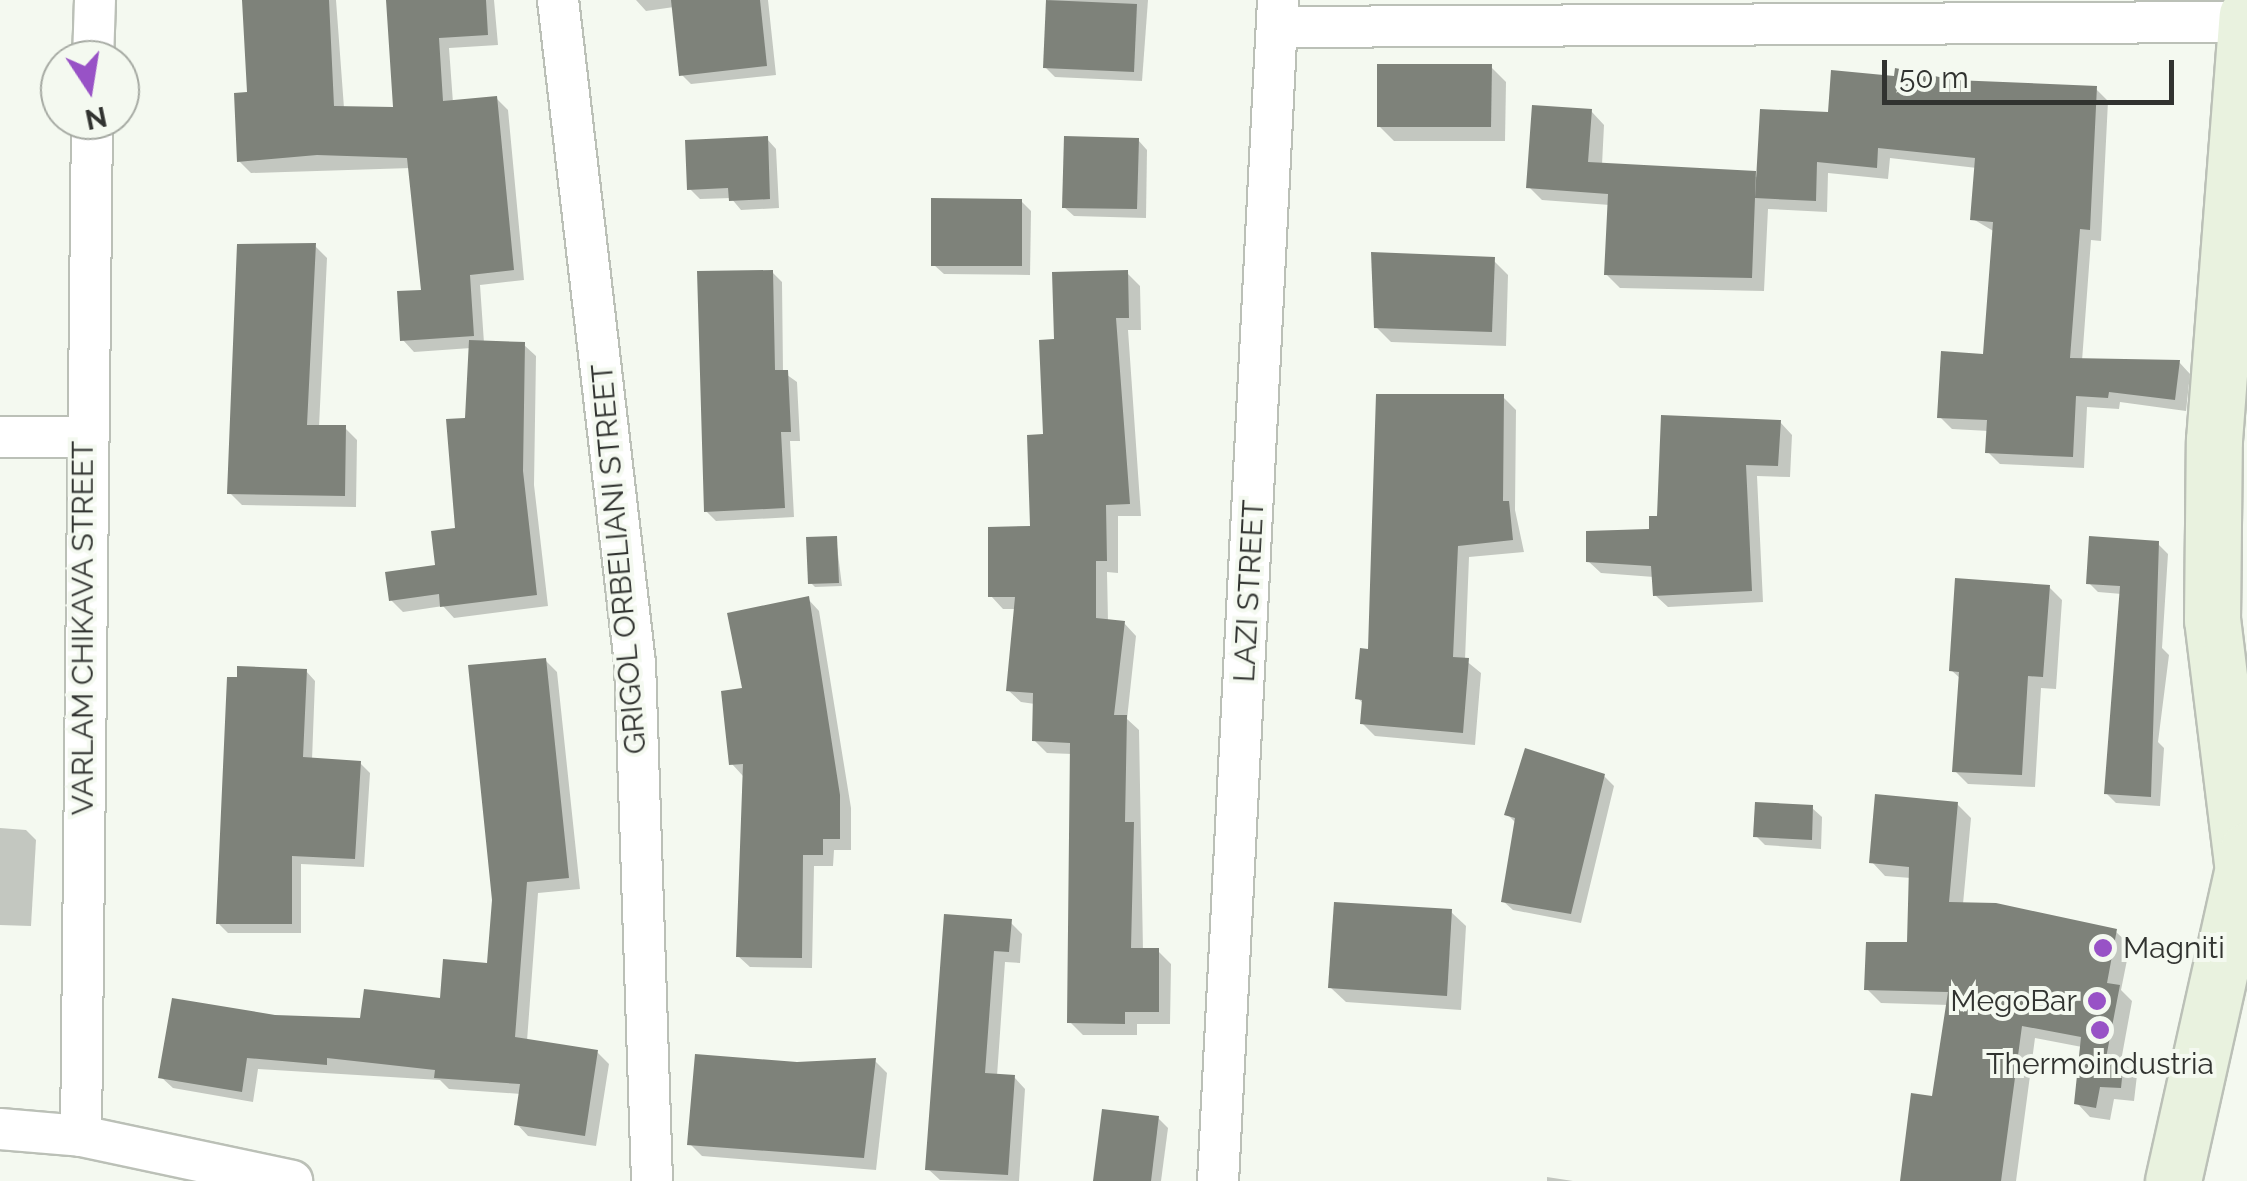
<!DOCTYPE html>
<html>
<head>
<meta charset="utf-8">
<style>
	body { margin:0 }
	#map { position:relative; width:2247px; height:1181px; overflow:hidden; background:#f4f9f0; font-family:Raleway,sans-serif }
	div>[style] { position:absolute }
	.shadow>* { inset:0; background:#0003 }
	.building>* { inset:0; background:#7e827a }
	.roads { filter:drop-shadow(2px 0 #bbc0b7) drop-shadow(-2px 0 #bbc0b7) drop-shadow(0 2px #bbc0b7) drop-shadow(0 -2px #bbc0b7) }
	.minor>* { height:40px; margin:-20px; padding:0 20px; transform-origin:20px; border-radius:20px; background:#fff }
	.secondary>* { height:55px; margin:-27.5px; padding:0 27.5px; transform-origin:27.5px; border-radius:27.5px; background:#e9f2df }
	.dots>* { width:28px; height:28px; translate:-50% -50%; box-sizing:border-box; border:5px solid #f4f9f0; border-radius:50% }
	span { translate:-50% -50%; white-space:nowrap; text-align:center; line-height:1.15; -webkit-text-stroke:8px #f4f9f0; paint-order:stroke }
	.street-label { font-size:30px; color:#313330 }
	.poi-label { font-size:30px; color:#313330 }
	.left { translate:0 -50%; text-align:left }
	.right { translate:-100% -50%; text-align:right }
	.north { position:absolute; left:40px; top:40px; width:100px; height:100px; box-sizing:border-box; background:#f4f9f0; border:2px solid #a6aaa3; border-radius:50%; rotate:168deg; font-size:28px; font-weight:700; line-height:40px; text-align:center; color:#313330 }
	.north::after { content:''; display:block; margin:auto; width:35px; height:45px; background:#9852c6; clip-path:polygon(50% 0,100% 100%,50% 72%,0 100%) }
	.scale { position:absolute; left:1882px; top:60px; width:292px; height:45px; box-sizing:border-box; border:5px solid #313330; border-top:0; padding-left:12px; font-size:30px; line-height:35px; white-space:nowrap; color:#313330; -webkit-text-stroke:8px #f4f9f0; paint-order:stroke }
</style>
</head>
<body>
<div id="map">
	<div class="shadow">
		<i style="clip-path:polygon(245px 0,336px 0,344px 108px,396px 110px,389px 0,494px 0,498px 45px,449px 48px,453px 103px,496px 98px,508px 110px,524px 280px,480px 285px,484px 343px,524px 345px,536px 356px,534px 485px,548px 606px,454px 618px,443px 606px,403px 612px,391px 600px,438px 568px,458px 530px,471px 348px,414px 352px,403px 340px,424px 292px,411px 168px,251px 173px,239px 161px,250px 94px)"></i>
		<i style="clip-path:polygon(768px 0,776px 75px,691px 84px,681px 74px,674px 7px,646px 11px,636px 0)"></i>
		<i style="clip-path:polygon(1049px 0,1148px 0,1142px 81px,1055px 77px,1045px 67px)"></i>
		<i style="clip-path:polygon(2148px 0,2199px 0,2197px 10px,2158px 10px)"></i>
		<i style="clip-path:polygon(1491px 67px,1506px 82px,1505px 141px,1394px 141px,1379px 126px)"></i>
		<i style="clip-path:polygon(1954px 82px,2096px 89px,2108px 101px,2101px 241px,2091px 240px,2082px 361px,2179px 362px,2190px 374px,2186px 411px,2120px 402px,2119px 409px,2087px 407px,2084px 468px,2000px 464px,1988px 452px,1989px 431px,1952px 429px,1940px 417px,1985px 356px,1995px 232px,1973px 219px,1977px 168px,1890px 158px,1888px 179px,1828px 173px,1827px 212px,1768px 209px,1764px 291px,1620px 288px,1606px 274px,1610px 205px,1542px 200px,1529px 187px,1591px 111px,1604px 125px,1602px 165px,1759px 177px,1830px 115px)"></i>
		<i style="clip-path:polygon(767px 139px,776px 149px,779px 208px,741px 210px,731px 198px,700px 199px,690px 189px)"></i>
		<i style="clip-path:polygon(1138px 140px,1147px 150px,1146px 218px,1074px 216px,1064px 207px)"></i>
		<i style="clip-path:polygon(1021px 201px,1031px 211px,1030px 275px,944px 274px,934px 265px)"></i>
		<i style="clip-path:polygon(315px 246px,327px 258px,319px 427px,345px 428px,357px 440px,356px 507px,242px 505px,230px 493px)"></i>
		<i style="clip-path:polygon(1373px 255px,1493px 260px,1508px 275px,1506px 346px,1391px 342px,1376px 327px)"></i>
		<i style="clip-path:polygon(772px 272px,782px 282px,783px 372px,797px 382px,800px 441px,790px 441px,794px 517px,716px 521px,706px 511px)"></i>
		<i style="clip-path:polygon(1127px 273px,1140px 286px,1141px 330px,1128px 330px,1141px 516px,1118px 516px,1118px 573px,1107px 572px,1108px 622px,1124px 623px,1136px 636px,1127px 719px,1139px 730px,1143px 951px,1158px 951px,1171px 964px,1170px 1024px,1137px 1024px,1137px 1035px,1083px 1035px,1070px 1022px,1072px 754px,1047px 753px,1034px 740px,1035px 704px,1021px 702px,1008px 690px,1016px 609px,1003px 609px,991px 596px,1032px 529px,1056px 342px)"></i>
		<i style="clip-path:polygon(1503px 397px,1516px 410px,1515px 510px,1524px 552px,1469px 557px,1465px 660px,1481px 673px,1475px 745px,1375px 736px,1362px 723px,1364px 705px,1358px 698px,1371px 651px)"></i>
		<i style="clip-path:polygon(1780px 422px,1792px 435px,1790px 477px,1757px 476px,1763px 602px,1668px 607px,1655px 595px,1654px 577px,1601px 573px,1588px 561px,1652px 531px,1659px 518px)"></i>
		<i style="clip-path:polygon(836px 538px,842px 586px,815px 587px,811px 583px)"></i>
		<i style="clip-path:polygon(2158px 544px,2168px 554px,2162px 648px,2169px 655px,2158px 742px,2164px 748px,2160px 806px,2116px 803px,2106px 793px,2122px 594px,2098px 592px,2089px 583px)"></i>
		<i style="clip-path:polygon(2049px 587px,2062px 600px,2056px 689px,2041px 688px,2035px 787px,1968px 784px,1955px 771px,1961px 679px,1951px 670px)"></i>
		<i style="clip-path:polygon(808px 599px,819px 611px,851px 808px,851px 850px,834px 850px,833px 866px,814px 866px,812px 968px,750px 967px,738px 956px,743px 776px,732px 764px,745px 691px)"></i>
		<i style="clip-path:polygon(545px 660px,557px 672px,580px 889px,538px 893px,527px 1041px,597px 1052px,609px 1064px,596px 1146px,528px 1136px,517px 1124px,521px 1094px,449px 1089px,440px 1080px,258px 1069px,253px 1102px,173px 1088px,161px 1077px,274px 1018px,363px 1020px,442px 1001px,489px 965px)"></i>
		<i style="clip-path:polygon(306px 671px,315px 681px,312px 760px,360px 763px,370px 773px,364px 867px,301px 864px,301px 933px,228px 933px,218px 923px)"></i>
		<i style="clip-path:polygon(1604px 776px,1614px 786px,1581px 923px,1513px 910px,1503px 901px,1517px 824px,1507px 814px)"></i>
		<i style="clip-path:polygon(1957px 804px,1971px 818px,1963px 904px,2116px 932px,2130px 945px,2121px 990px,2132px 1001px,2121px 1061px,2137px 1075px,2134px 1101px,2114px 1099px,2110px 1120px,2090px 1117px,2077px 1103px,2082px 1047px,2035px 1038px,2016px 1181px,1903px 1181px,1934px 1099px,1949px 1005px,1881px 1003px,1867px 989px,1909px 945px,1911px 878px,1885px 876px,1872px 862px)"></i>
		<i style="clip-path:polygon(1812px 808px,1822px 817px,1821px 849px,1765px 845px,1756px 836px)"></i>
		<i style="clip-path:polygon(0 828px,26px 830px,36px 840px,31px 926px,0 925px)"></i>
		<i style="clip-path:polygon(1451px 912px,1466px 926px,1461px 1010px,1346px 1002px,1331px 988px)"></i>
		<i style="clip-path:polygon(946px 916px,1010px 922px,1022px 934px,1020px 963px,1005px 962px,997px 1076px,1014px 1077px,1025px 1089px,1019px 1181px,940px 1180px,928px 1169px)"></i>
		<i style="clip-path:polygon(875px 1061px,887px 1073px,876px 1170px,702px 1156px,690px 1144px,797px 1065px)"></i>
		<i style="clip-path:polygon(1158px 1118px,1168px 1128px,1161px 1181px,1097px 1181px)"></i>
		<i style="clip-path:polygon(1547px 1177px,1573px 1181px,1547px 1181px)"></i>
	</div>
	<div class="building">
		<i style="clip-path:polygon(242px 0,329px 0,334px 106px,393px 107px,386px 0,486px 0,488px 35px,439px 38px,443px 101px,497px 96px,514px 270px,470px 275px,474px 336px,400px 341px,397px 291px,421px 290px,407px 158px,317px 155px,237px 162px,234px 93px,247px 92px)"></i>
		<i style="clip-path:polygon(671px 0,760px 0,767px 66px,679px 76px)"></i>
		<i style="clip-path:polygon(1046px 0,1137px 4px,1134px 72px,1043px 68px)"></i>
		<i style="clip-path:polygon(1377px 64px,1492px 64px,1491px 127px,1377px 127px)"></i>
		<i style="clip-path:polygon(1895px 68px,1954px 80px,2097px 86px,2090px 230px,2080px 229px,2070px 358px,2180px 360px,2175px 400px,2109px 392px,2108px 398px,2076px 396px,2073px 457px,1985px 453px,1987px 420px,1937px 418px,1941px 351px,1983px 354px,1993px 222px,1970px 220px,1975px 158px,1878px 148px,1877px 168px,1817px 162px,1816px 201px,1755px 198px,1760px 109px,1828px 112px,1831px 70px,1894px 76px)"></i>
		<i style="clip-path:polygon(1532px 105px,1592px 109px,1588px 162px,1756px 171px,1752px 278px,1604px 275px,1608px 194px,1526px 188px)"></i>
		<i style="clip-path:polygon(768px 136px,770px 199px,729px 201px,728px 188px,687px 190px,685px 140px)"></i>
		<i style="clip-path:polygon(1064px 136px,1139px 138px,1137px 209px,1062px 208px)"></i>
		<i style="clip-path:polygon(931px 198px,1022px 199px,1022px 266px,931px 266px)"></i>
		<i style="clip-path:polygon(316px 243px,307px 425px,346px 425px,345px 496px,227px 494px,237px 244px)"></i>
		<i style="clip-path:polygon(1371px 252px,1495px 257px,1492px 332px,1374px 328px)"></i>
		<i style="clip-path:polygon(773px 270px,775px 370px,788px 370px,791px 432px,781px 432px,785px 508px,704px 512px,697px 271px)"></i>
		<i style="clip-path:polygon(1128px 270px,1129px 318px,1116px 318px,1130px 504px,1106px 505px,1107px 561px,1096px 561px,1096px 618px,1125px 621px,1114px 715px,1127px 715px,1125px 822px,1134px 822px,1131px 948px,1159px 948px,1159px 1012px,1125px 1012px,1125px 1024px,1067px 1023px,1070px 743px,1032px 741px,1033px 693px,1006px 691px,1015px 597px,988px 597px,988px 527px,1030px 526px,1027px 435px,1043px 434px,1039px 340px,1054px 339px,1052px 272px)"></i>
		<i style="clip-path:polygon(469px 340px,525px 342px,523px 471px,537px 595px,440px 607px,439px 594px,389px 601px,385px 572px,435px 565px,431px 531px,455px 528px,446px 419px,465px 418px)"></i>
		<i style="clip-path:polygon(1376px 394px,1504px 394px,1503px 501px,1509px 501px,1513px 540px,1458px 546px,1453px 657px,1469px 658px,1463px 733px,1360px 724px,1362px 700px,1355px 699px,1360px 648px,1368px 649px)"></i>
		<i style="clip-path:polygon(1661px 415px,1781px 420px,1778px 466px,1746px 465px,1752px 591px,1653px 596px,1651px 566px,1586px 562px,1586px 531px,1649px 529px,1649px 516px,1657px 516px)"></i>
		<i style="clip-path:polygon(837px 536px,839px 583px,808px 584px,806px 537px)"></i>
		<i style="clip-path:polygon(2089px 536px,2159px 541px,2151px 797px,2104px 794px,2120px 586px,2086px 584px)"></i>
		<i style="clip-path:polygon(1955px 578px,2050px 585px,2043px 677px,2028px 676px,2022px 775px,1952px 772px,1959px 672px,1949px 671px)"></i>
		<i style="clip-path:polygon(809px 596px,840px 795px,840px 839px,823px 839px,823px 855px,803px 855px,802px 958px,736px 957px,743px 764px,729px 765px,721px 691px,742px 688px,727px 613px)"></i>
		<i style="clip-path:polygon(546px 658px,569px 878px,527px 882px,515px 1037px,598px 1050px,585px 1136px,514px 1125px,520px 1084px,434px 1078px,435px 1070px,327px 1058px,327px 1065px,247px 1058px,242px 1092px,158px 1078px,172px 998px,275px 1015px,360px 1018px,364px 989px,440px 998px,443px 959px,487px 963px,492px 900px,468px 665px)"></i>
		<i style="clip-path:polygon(237px 666px,307px 669px,303px 757px,361px 761px,355px 859px,292px 856px,292px 924px,216px 924px,227px 677px,237px 677px)"></i>
		<i style="clip-path:polygon(1525px 748px,1605px 774px,1571px 914px,1501px 902px,1515px 818px,1504px 815px)"></i>
		<i style="clip-path:polygon(1875px 794px,1958px 802px,1949px 902px,1996px 903px,2117px 929px,2107px 983px,2120px 985px,2106px 1058px,2124px 1059px,2121px 1088px,2100px 1087px,2096px 1108px,2074px 1104px,2081px 1037px,2022px 1026px,2001px 1181px,1900px 1181px,1911px 1093px,1932px 1096px,1948px 992px,1864px 990px,1866px 942px,1907px 942px,1909px 867px,1869px 863px)"></i>
		<i style="clip-path:polygon(1755px 802px,1813px 805px,1812px 840px,1753px 837px)"></i>
		<i style="clip-path:polygon(1334px 902px,1452px 909px,1447px 996px,1328px 988px)"></i>
		<i style="clip-path:polygon(944px 914px,1012px 919px,1009px 952px,994px 951px,985px 1073px,1015px 1075px,1008px 1175px,925px 1170px)"></i>
		<i style="clip-path:polygon(695px 1054px,797px 1062px,876px 1058px,864px 1158px,687px 1145px)"></i>
		<i style="clip-path:polygon(1102px 1109px,1159px 1116px,1151px 1181px,1093px 1181px)"></i>
	</div>
	<div class="roads">
		<div class="minor">
			<i style="left:558px;top:0;width:667px;rotate:83.38deg"></i>
			<i style="left:635px;top:663px;width:518px;rotate:88.12deg"></i>
			<i style="left:1278px;top:27px;width:968px;rotate:-0.3deg"></i>
			<i style="left:93px;top:60px;width:60px;rotate:-88.1deg"></i>
			<i style="left:0;top:437px;width:83px"></i>
			<i style="left:0;top:1129px;width:81px;rotate:4.9deg"></i>
			<i style="left:81px;top:1136px;width:216px;rotate:12deg"></i>
			<i style="left:81px;top:1136px;width:1016px;rotate:-89.38deg"></i>
			<i style="left:1218px;top:1181px;width:1183px;rotate:-87.09deg"></i>
		</div>
		<div class="secondary">
			<i style="left:2242px;top:863px;width:245px;rotate:-97deg"></i>
			<i style="left:2212px;top:620px;width:180px;rotate:-89.4deg"></i>
			<i style="left:2214px;top:440px;width:426px;rotate:-85.6deg"></i>
			<i style="left:2173px;top:1181px;width:339px;rotate:-77.4deg"></i>
		</div>
	</div>
	<div class="dots">
		<i style="left:2103px;top:948px;background:#9852c6"></i>
		<i style="left:2097px;top:1001px;background:#9852c6"></i>
		<i style="left:2100px;top:1030px;background:#9852c6"></i>
	</div>
	<div class="street-label">
		<span style="left:619px;top:559px;rotate:-95deg">GRIGOL ORBELIANI STREET</span>
		<span style="left:1249px;top:591px;rotate:-87deg">LAZI STREET</span>
		<span style="left:83px;top:628px;rotate:-90deg">VARLAM CHIKAVA STREET</span>
	</div>
	<div class="poi-label">
		<span class="left" style="left:2123px;top:948px">Magniti</span>
		<span class="right" style="left:2077px;top:1001px">MegoBar</span>
		<span style="left:2100px;top:1064px">Thermoindustria</span>
	</div>
	<div class="north">N</div>
	<div class="scale">50 m</div>
</div>
</body>
</html>
